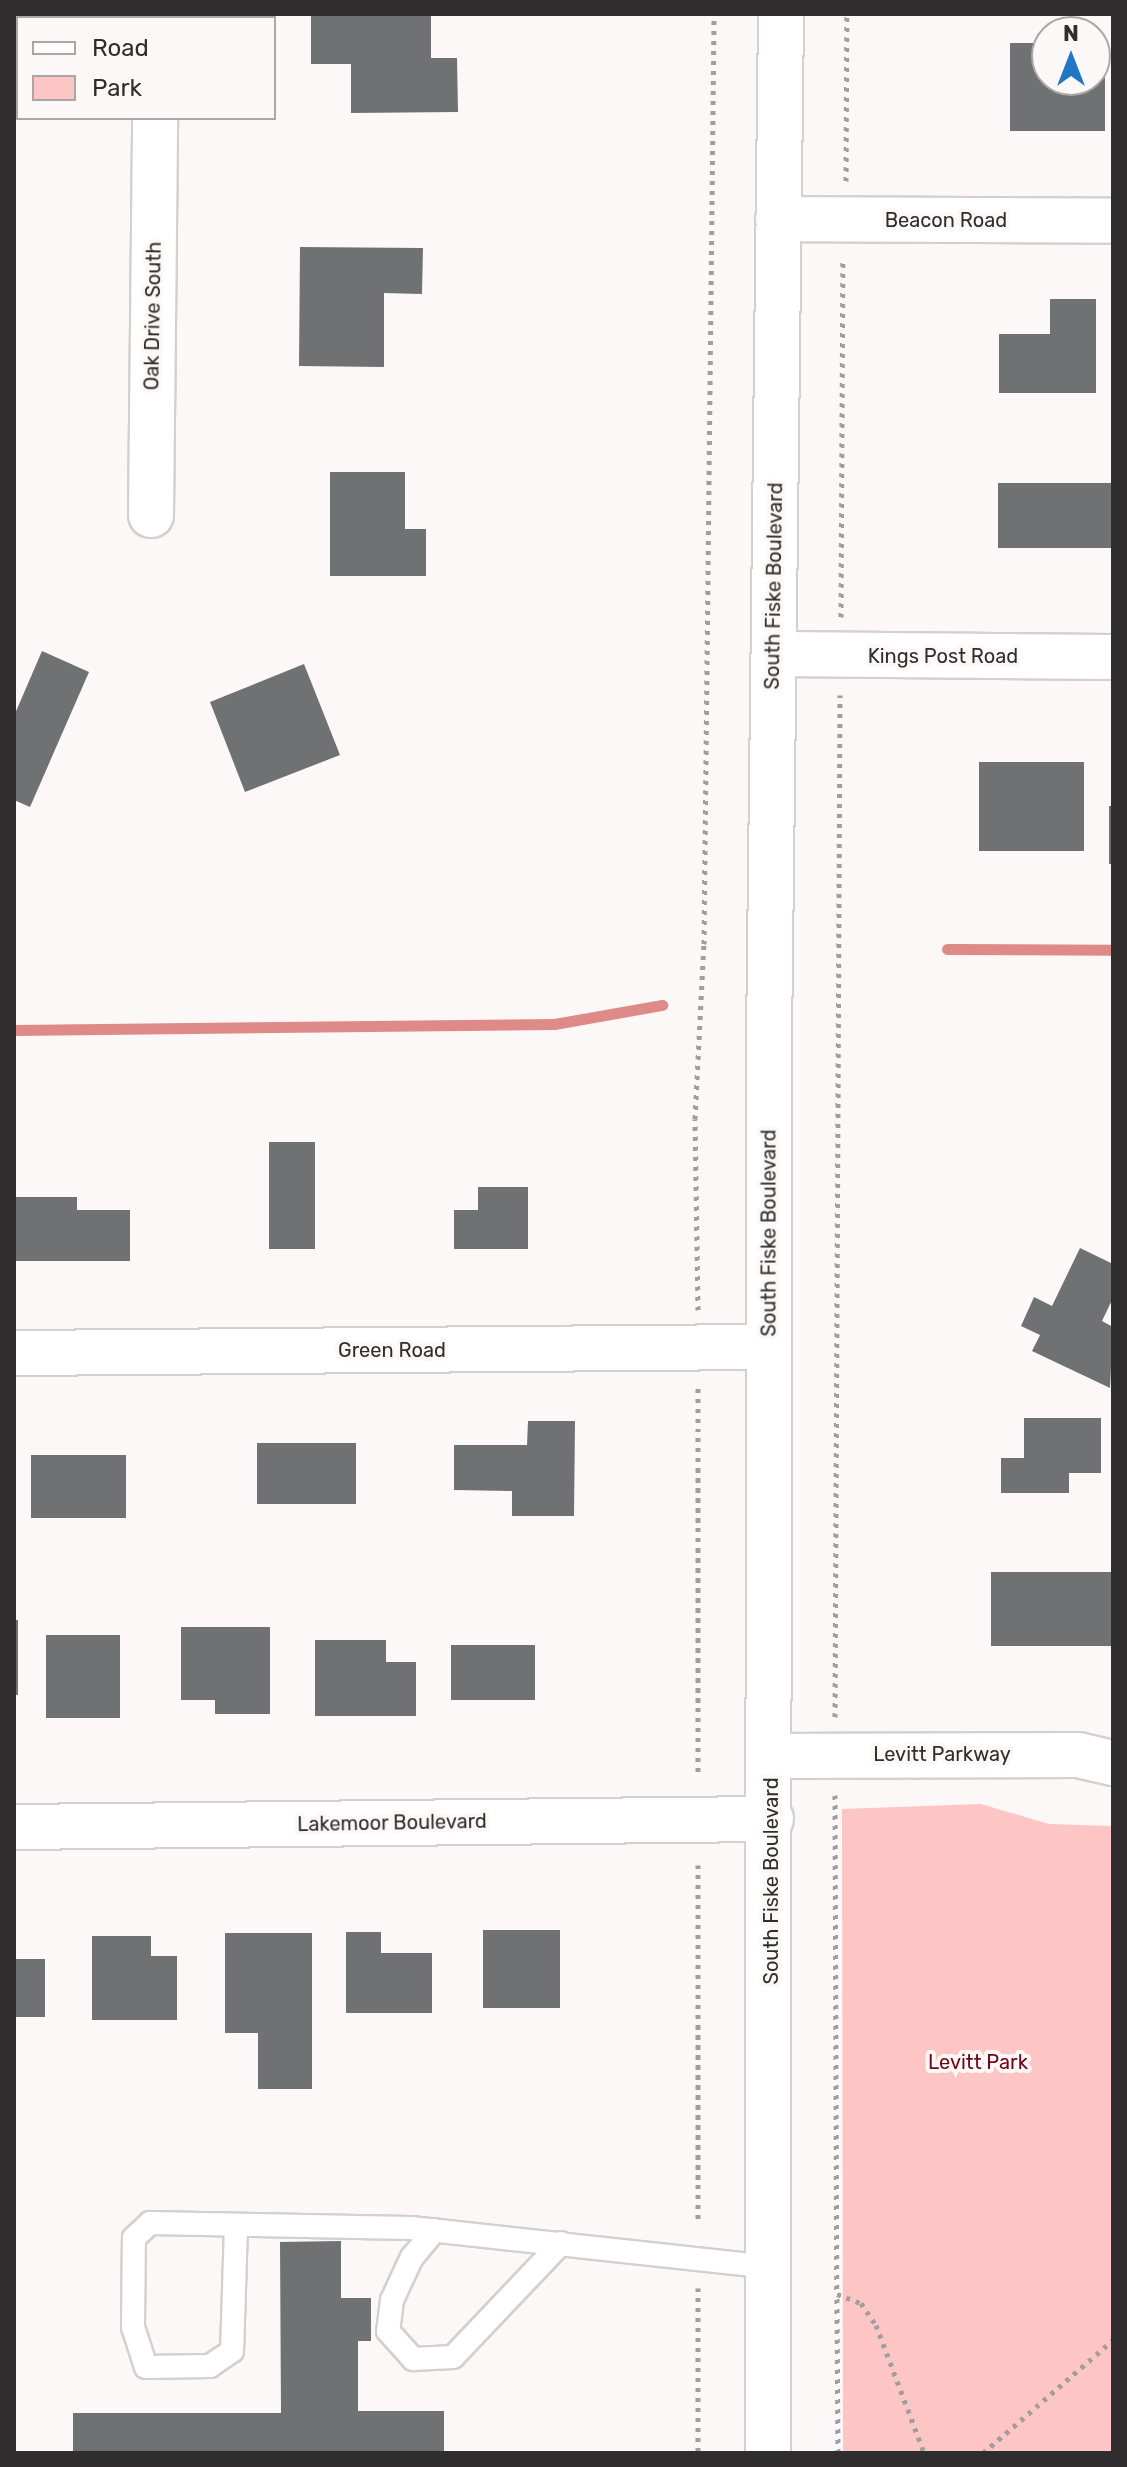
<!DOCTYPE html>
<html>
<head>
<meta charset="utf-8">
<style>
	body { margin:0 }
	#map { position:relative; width:1127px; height:2467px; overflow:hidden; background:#fdf8f8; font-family:Rubik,sans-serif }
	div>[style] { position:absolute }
	.green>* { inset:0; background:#fdc6c4 }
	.stream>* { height:11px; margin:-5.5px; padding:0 5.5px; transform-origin:5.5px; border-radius:5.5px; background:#de8a88 }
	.building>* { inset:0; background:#6f7173 }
	.path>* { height:5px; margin-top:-2.5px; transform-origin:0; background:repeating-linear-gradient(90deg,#a19e9e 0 4px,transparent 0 10px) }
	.roads { filter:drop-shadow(2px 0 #d5d0d0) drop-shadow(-2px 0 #d5d0d0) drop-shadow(0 2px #d5d0d0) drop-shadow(0 -2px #d5d0d0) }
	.service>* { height:22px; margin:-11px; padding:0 11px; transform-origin:11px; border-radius:11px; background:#fff }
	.minor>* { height:44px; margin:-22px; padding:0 22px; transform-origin:22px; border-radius:22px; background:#fff }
	.tertiary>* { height:44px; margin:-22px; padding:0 22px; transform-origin:22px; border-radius:22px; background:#fff }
	.secondary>* { height:44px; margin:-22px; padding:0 22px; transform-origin:22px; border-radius:22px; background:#fff }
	span { translate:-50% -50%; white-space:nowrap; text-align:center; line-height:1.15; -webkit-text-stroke:8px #fdf8f8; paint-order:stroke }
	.street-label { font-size:20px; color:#2f2d2d }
	.park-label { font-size:20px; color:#6e0617 }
	.frame { position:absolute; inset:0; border:16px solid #2f2d2d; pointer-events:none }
	.legend { position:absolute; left:16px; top:16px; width:260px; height:104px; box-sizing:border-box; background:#fdf8f8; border:2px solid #aba7a7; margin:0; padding:10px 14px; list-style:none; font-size:24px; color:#2f2d2d }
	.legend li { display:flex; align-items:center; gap:16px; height:40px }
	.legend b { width:40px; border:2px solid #aba7a7 }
	.north { position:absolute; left:1031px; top:16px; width:80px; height:80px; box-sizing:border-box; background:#fdf8f8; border:2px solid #aba7a7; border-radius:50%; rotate:0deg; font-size:22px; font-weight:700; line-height:32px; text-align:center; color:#2f2d2d }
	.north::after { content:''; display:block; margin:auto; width:28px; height:36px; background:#2177c5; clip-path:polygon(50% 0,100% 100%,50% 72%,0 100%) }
</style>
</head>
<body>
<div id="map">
	<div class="green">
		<i style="clip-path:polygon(981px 1804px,1049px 1824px,1113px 1826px,1113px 2453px,843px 2453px,842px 1809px)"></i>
	</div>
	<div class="stream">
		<i style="left:947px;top:949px;width:166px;rotate:0.3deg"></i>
		<i style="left:14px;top:1030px;width:540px;rotate:-0.64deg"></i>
		<i style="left:554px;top:1024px;width:110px;rotate:-10deg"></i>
	</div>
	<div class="building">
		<i style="clip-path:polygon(311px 14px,431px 14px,431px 58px,457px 58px,458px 112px,351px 113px,351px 64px,311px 64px)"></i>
		<i style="clip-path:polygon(1010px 43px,1047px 43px,1047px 80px,1095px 80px,1095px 43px,1105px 43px,1105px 131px,1010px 131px)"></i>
		<i style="clip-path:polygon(300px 247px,423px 248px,422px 294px,384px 293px,384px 367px,299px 366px)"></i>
		<i style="clip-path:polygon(1050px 299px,1096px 299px,1096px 393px,999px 393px,999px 334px,1050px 334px)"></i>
		<i style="clip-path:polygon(330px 472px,405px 472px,405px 529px,426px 529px,426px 576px,330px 576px)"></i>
		<i style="clip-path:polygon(998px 483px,1112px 483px,1112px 548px,998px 548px)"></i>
		<i style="clip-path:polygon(42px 651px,89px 672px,30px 807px,14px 800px,14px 716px)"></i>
		<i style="clip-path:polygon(304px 664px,340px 755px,245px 792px,210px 702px)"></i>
		<i style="clip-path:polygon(979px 762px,1084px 762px,1084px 851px,979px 851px)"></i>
		<i style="clip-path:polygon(1109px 806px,1113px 806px,1113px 864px,1109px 864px)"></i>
		<i style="clip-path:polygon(269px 1142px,315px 1142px,315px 1249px,269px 1249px)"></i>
		<i style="clip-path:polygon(478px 1187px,528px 1187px,528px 1249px,454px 1249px,454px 1210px,478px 1210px)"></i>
		<i style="clip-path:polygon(14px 1197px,77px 1197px,77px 1210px,130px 1210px,130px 1261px,14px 1261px)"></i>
		<i style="clip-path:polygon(1080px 1248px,1113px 1264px,1113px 1298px,1102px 1321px,1113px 1327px,1110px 1388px,1032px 1351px,1040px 1335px,1021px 1326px,1034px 1297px,1052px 1306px)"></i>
		<i style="clip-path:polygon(1024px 1418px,1101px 1418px,1101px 1473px,1069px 1473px,1069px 1493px,1001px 1493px,1001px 1458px,1024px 1458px)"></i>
		<i style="clip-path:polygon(528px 1421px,575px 1421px,574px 1516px,512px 1516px,512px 1491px,454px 1490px,454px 1445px,527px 1445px)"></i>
		<i style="clip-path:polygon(257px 1443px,356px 1443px,356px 1504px,257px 1504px)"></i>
		<i style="clip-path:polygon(31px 1455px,126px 1455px,126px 1518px,31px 1518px)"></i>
		<i style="clip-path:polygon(991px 1572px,1113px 1572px,1113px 1646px,991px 1646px)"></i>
		<i style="clip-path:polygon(14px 1620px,18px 1620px,18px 1695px,14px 1695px)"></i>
		<i style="clip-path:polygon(181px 1627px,270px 1627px,270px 1714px,215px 1714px,215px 1700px,181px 1700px)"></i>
		<i style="clip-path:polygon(46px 1635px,120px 1635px,120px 1718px,46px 1718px)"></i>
		<i style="clip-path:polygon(315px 1640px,386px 1640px,386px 1662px,416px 1662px,416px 1716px,315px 1716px)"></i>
		<i style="clip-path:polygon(451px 1645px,535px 1645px,535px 1700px,451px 1700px)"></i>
		<i style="clip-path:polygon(483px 1930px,560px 1930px,560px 2008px,483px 2008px)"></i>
		<i style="clip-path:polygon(346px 1932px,381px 1932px,381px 1953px,432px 1953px,432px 2013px,346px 2013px)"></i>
		<i style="clip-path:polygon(225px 1933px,312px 1933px,312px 2089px,258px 2089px,258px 2033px,225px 2033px)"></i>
		<i style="clip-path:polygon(92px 1936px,151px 1936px,151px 1956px,177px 1956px,177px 2020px,92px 2020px)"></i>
		<i style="clip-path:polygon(14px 1959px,45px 1959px,45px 2017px,14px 2017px)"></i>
		<i style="clip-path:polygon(341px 2241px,341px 2298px,371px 2298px,371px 2341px,358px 2341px,358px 2411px,444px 2411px,444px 2453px,73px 2453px,73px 2413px,281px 2413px,280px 2242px)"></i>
	</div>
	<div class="path">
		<i style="left:846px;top:181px;width:167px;rotate:-89.7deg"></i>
		<i style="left:841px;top:617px;width:358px;rotate:-89.7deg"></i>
		<i style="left:698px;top:1310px;width:191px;rotate:-90.9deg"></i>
		<i style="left:695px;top:1119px;width:175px;rotate:-87.1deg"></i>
		<i style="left:704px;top:944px;width:930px;rotate:-89.38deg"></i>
		<i style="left:698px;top:1388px;width:387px;rotate:90deg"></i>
		<i style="left:835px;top:1717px;width:1022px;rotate:-89.72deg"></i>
		<i style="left:835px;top:1795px;width:499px;rotate:89.8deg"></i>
		<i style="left:698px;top:1865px;width:359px;rotate:90deg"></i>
		<i style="left:698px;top:2288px;width:165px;rotate:90deg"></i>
		<i style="left:838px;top:2453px;width:159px;rotate:-90.4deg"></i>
		<i style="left:837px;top:2294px;width:26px;rotate:21deg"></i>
		<i style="left:861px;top:2303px;width:27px;rotate:56deg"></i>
		<i style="left:876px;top:2325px;width:137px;rotate:69.4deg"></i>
		<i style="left:983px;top:2453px;width:172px;rotate:-41deg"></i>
	</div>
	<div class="roads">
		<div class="service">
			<i style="left:236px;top:2226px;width:125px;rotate:91.8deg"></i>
			<i style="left:232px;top:2351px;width:27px;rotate:146deg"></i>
			<i style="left:210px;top:2366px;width:64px;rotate:179.1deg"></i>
			<i style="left:146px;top:2367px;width:42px;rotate:-108deg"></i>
			<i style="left:133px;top:2327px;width:89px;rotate:-89.4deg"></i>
			<i style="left:134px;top:2238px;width:22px;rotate:-43deg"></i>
			<i style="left:150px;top:2223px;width:261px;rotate:1.1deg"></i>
			<i style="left:411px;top:2228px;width:360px;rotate:6.2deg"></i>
			<i style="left:435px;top:2230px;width:35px;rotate:130deg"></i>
			<i style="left:412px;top:2257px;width:47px;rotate:114.9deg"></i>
			<i style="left:392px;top:2300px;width:31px;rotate:97deg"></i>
			<i style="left:388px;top:2331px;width:38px;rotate:48deg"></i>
			<i style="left:413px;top:2359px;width:40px;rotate:-2.9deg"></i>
			<i style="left:453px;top:2357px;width:157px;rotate:-46.5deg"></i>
		</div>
		<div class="minor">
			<i style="left:156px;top:18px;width:4px;rotate:-90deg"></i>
			<i style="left:778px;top:219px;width:335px;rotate:0.3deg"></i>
			<i style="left:151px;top:515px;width:397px;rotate:-89.4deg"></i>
			<i style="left:774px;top:654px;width:339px;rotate:0.5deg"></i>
			<i style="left:14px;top:1353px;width:755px;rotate:-0.46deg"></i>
			<i style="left:14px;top:1827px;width:757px;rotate:-0.61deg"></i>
		</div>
		<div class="tertiary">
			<i style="left:771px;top:1756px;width:307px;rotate:-0.2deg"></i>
			<i style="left:1078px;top:1755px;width:36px;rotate:13deg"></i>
		</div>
		<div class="secondary">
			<i style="left:768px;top:2453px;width:1413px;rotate:-89.96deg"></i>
			<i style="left:769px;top:1040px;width:1026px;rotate:-89.33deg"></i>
		</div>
	</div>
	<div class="street-label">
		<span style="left:946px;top:220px">Beacon Road</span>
		<span style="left:153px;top:316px;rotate:-89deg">Oak Drive South</span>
		<span style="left:774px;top:586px;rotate:-89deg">South Fiske Boulevard</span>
		<span style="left:943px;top:656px">Kings Post Road</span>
		<span style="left:769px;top:1233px;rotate:-90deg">South Fiske Boulevard</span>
		<span style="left:392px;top:1350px">Green Road</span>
		<span style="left:942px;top:1754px">Levitt Parkway</span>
		<span style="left:392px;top:1823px;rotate:-1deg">Lakemoor Boulevard</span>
		<span style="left:771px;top:1881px;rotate:-90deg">South Fiske Boulevard</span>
	</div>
	<div class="park-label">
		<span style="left:978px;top:2062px">Levitt Park</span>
	</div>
	<div class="frame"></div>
	<ul class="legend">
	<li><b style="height:10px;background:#fff"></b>Road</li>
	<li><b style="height:22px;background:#fdc6c4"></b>Park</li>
	</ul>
	<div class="north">N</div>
</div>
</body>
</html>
